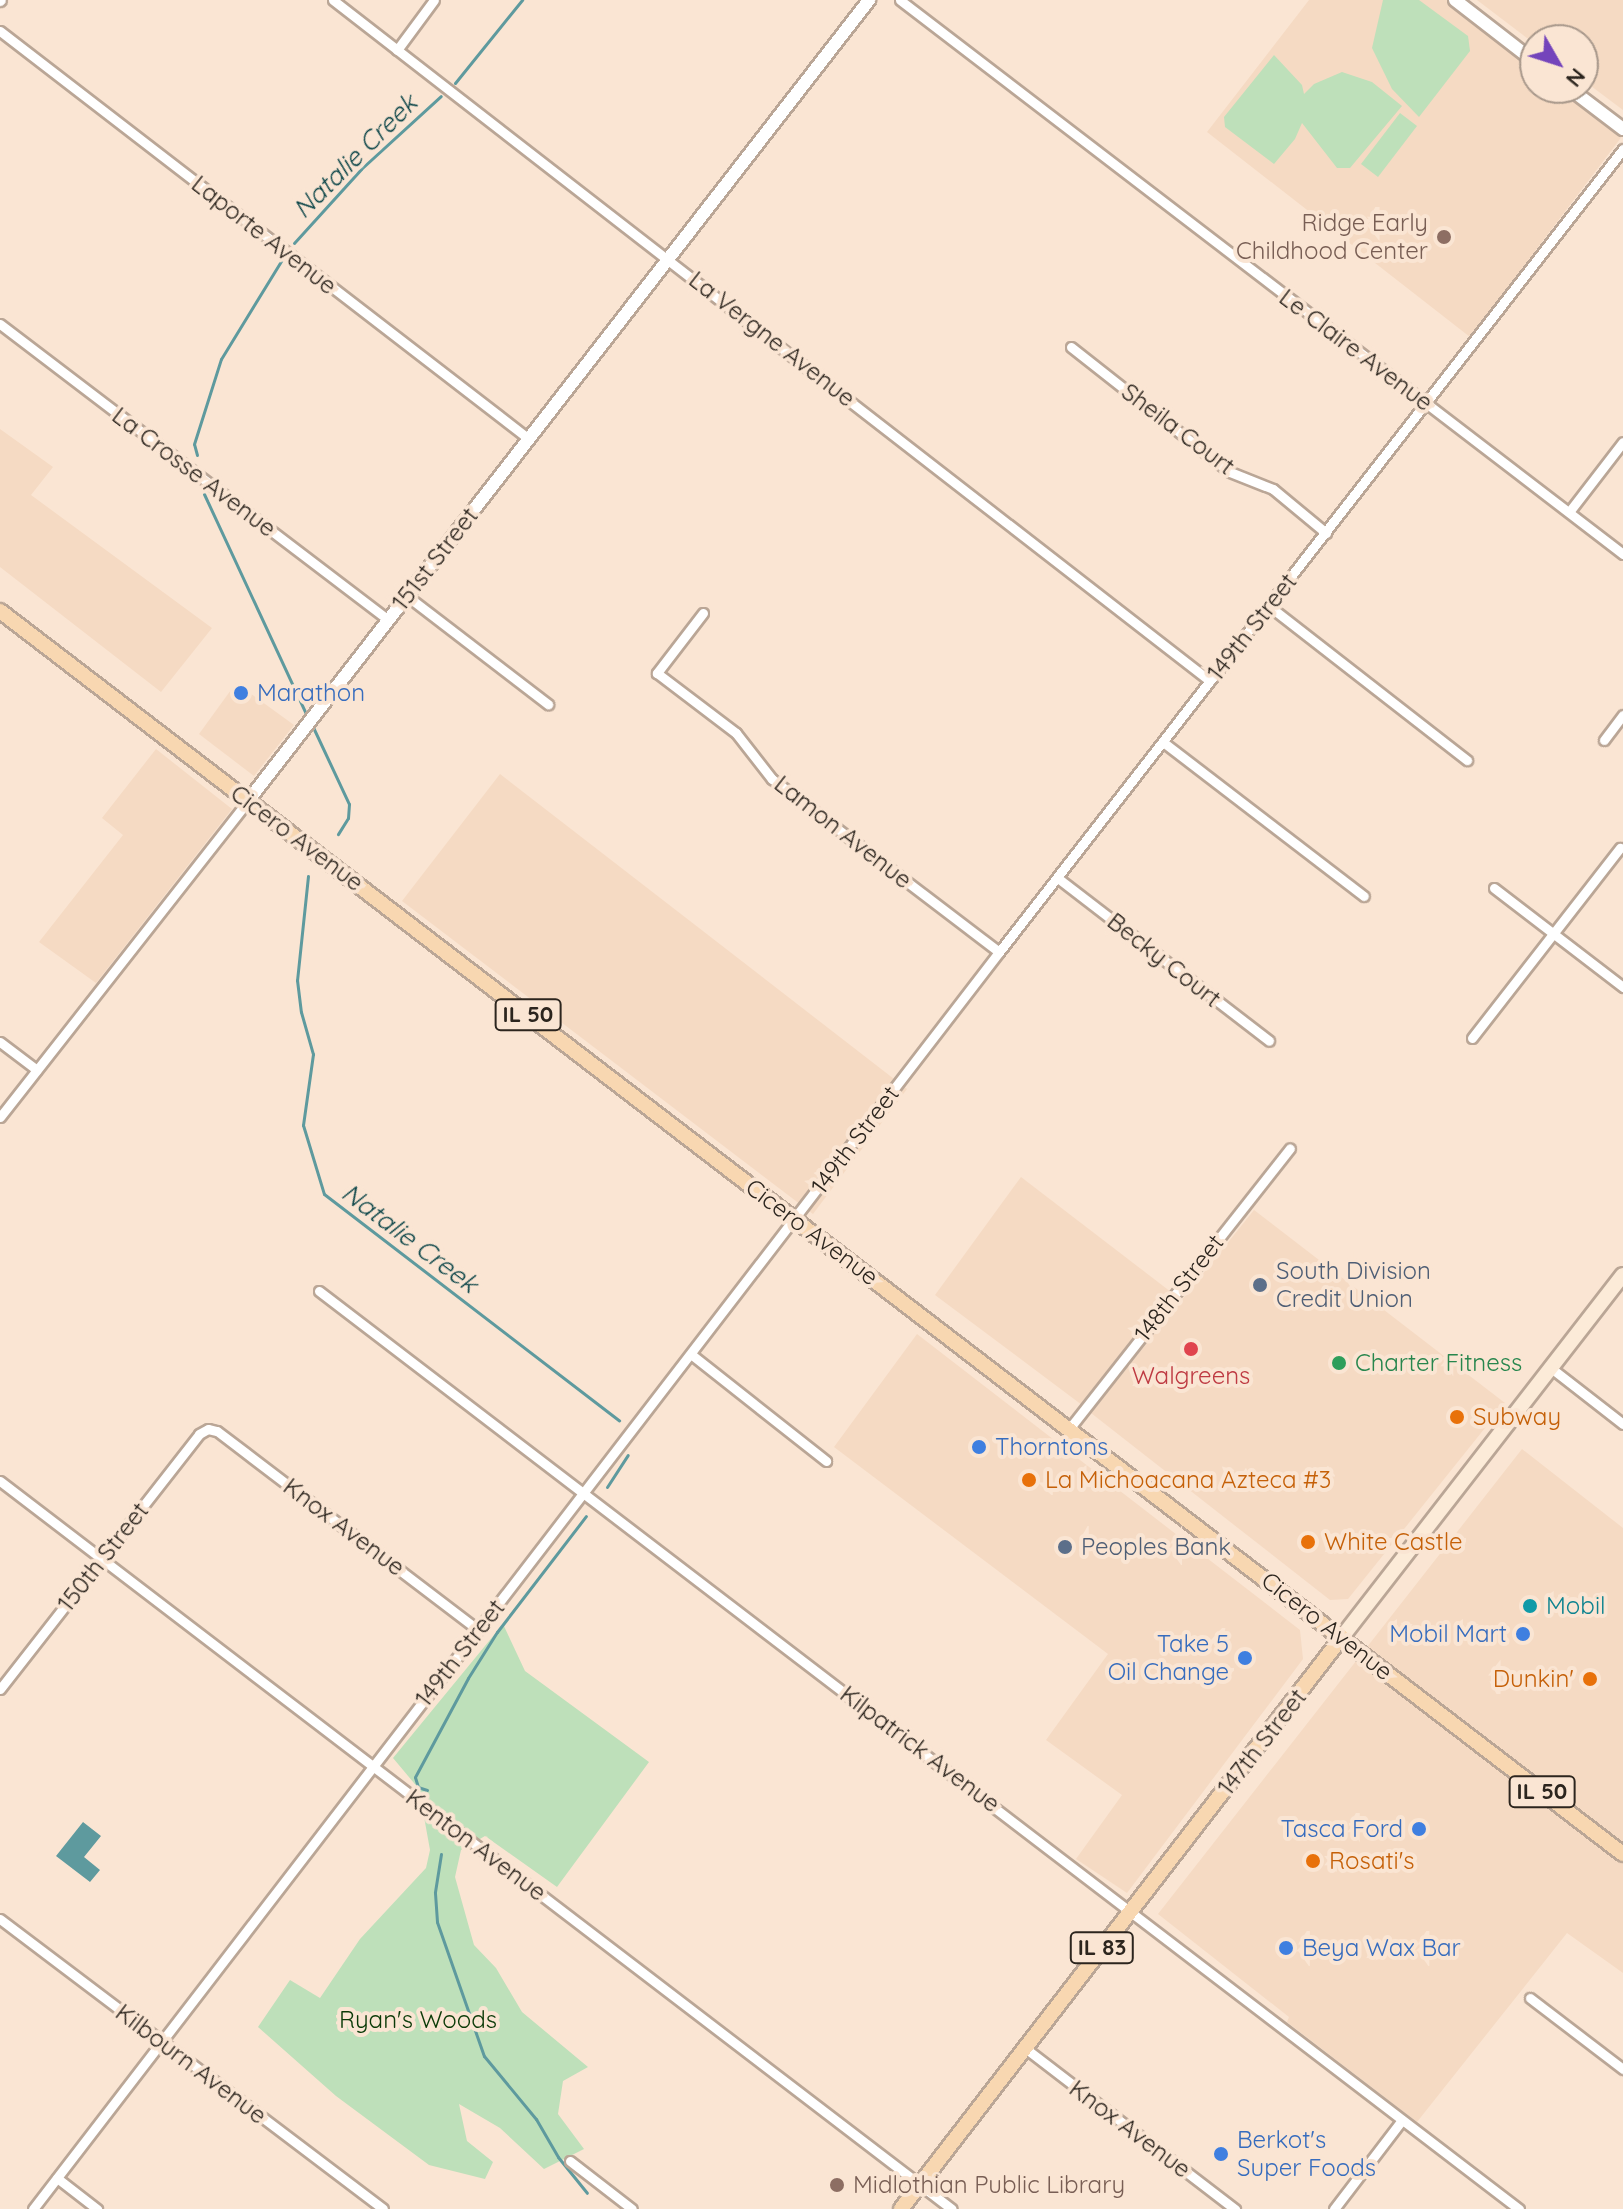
<!DOCTYPE html>
<html>
<head>
<meta charset="utf-8">
<style>
	body { margin:0 }
	#map { position:relative; width:1623px; height:2209px; overflow:hidden; background:#fae5d3; font-family:Quicksand,sans-serif }
	div>[style] { position:absolute }
	.built>* { inset:0; background:#f5dac3 }
	.green>* { inset:0; background:#bee0ba }
	.water>* { inset:0; background:#5e9a9e }
	.stream>* { height:3px; margin:-1.5px; padding:0 1.5px; transform-origin:1.5px; border-radius:1.5px; background:#5e9a9e }
	.roads { filter:drop-shadow(2px 0 #baa696) drop-shadow(-2px 0 #baa696) drop-shadow(0 2px #baa696) drop-shadow(0 -2px #baa696) }
	.minor>* { height:9px; margin:-4.5px; padding:0 4.5px; transform-origin:4.5px; border-radius:4.5px; background:#fff }
	.tertiary>* { height:12px; margin:-6px; padding:0 6px; transform-origin:6px; border-radius:6px; background:#fff }
	.secondary>* { height:14px; margin:-7px; padding:0 7px; transform-origin:7px; border-radius:7px; background:#fcebd8 }
	.primary>* { height:14px; margin:-7px; padding:0 7px; transform-origin:7px; border-radius:7px; background:#f8d7b1 }
	.dots>* { width:22px; height:22px; translate:-50% -50%; box-sizing:border-box; border:4px solid #fae5d3; border-radius:50% }
	span { translate:-50% -50%; white-space:nowrap; text-align:center; line-height:1.15; -webkit-text-stroke:8px #fae5d3; paint-order:stroke }
	.shield-label span { padding:2px 6px; background:#fae5d3; border:2px solid; border-radius:6px; -webkit-text-stroke-width:0 }
	.shield-label { font-size:22px; color:#2c251e; font-weight:700 }
	.education-label { font-size:24px; color:#785e54 }
	.right { translate:-100% -50%; text-align:right }
	.left { translate:0 -50%; text-align:left }
	.street-label { font-size:24px; color:#2c251e }
	.shop-label { font-size:24px; color:#366cbe }
	.service-label { font-size:24px; color:#4e5e75 }
	.leisure-label { font-size:24px; color:#27864d }
	.health-label { font-size:24px; color:#be3a42 }
	.food-label { font-size:24px; color:#c56008 }
	.culture-label { font-size:24px; color:#0d838f }
	.park-label { font-size:24px; color:#0a3a07 }
	.water-label { font-size:26px; color:#0e474a; font-style:italic }
	.north { position:absolute; left:1519px; top:24px; width:80px; height:80px; box-sizing:border-box; background:#fae5d3; border:2px solid #a8988b; border-radius:50%; rotate:129deg; font-size:22px; font-weight:700; line-height:32px; text-align:center; color:#2c251e }
	.north::after { content:''; display:block; margin:auto; width:28px; height:36px; background:#7444bb; clip-path:polygon(50% 0,100% 100%,50% 72%,0 100%) }
</style>
</head>
<body>
<div id="map">
	<div class="built">
		<i style="clip-path:polygon(1309px 0,1448px 0,1535px 67px,1535px 88px,1562px 88px,1623px 135px,1470px 337px,1207px 132px)"></i>
		<i style="clip-path:polygon(1477px 0,1623px 0,1623px 110px,1583px 80px,1583px 40px,1535px 40px,1535px 44px)"></i>
		<i style="clip-path:polygon(0 429px,53px 467px,31px 495px,212px 628px,161px 692px,0 567px)"></i>
		<i style="clip-path:polygon(236px 683px,294px 725px,254px 776px,199px 734px)"></i>
		<i style="clip-path:polygon(156px 749px,232px 809px,96px 983px,39px 942px,123px 835px,102px 818px)"></i>
		<i style="clip-path:polygon(500px 774px,907px 1089px,813px 1214px,402px 901px)"></i>
		<i style="clip-path:polygon(1021px 1177px,1171px 1292px,1082px 1405px,935px 1295px)"></i>
		<i style="clip-path:polygon(1254px 1210px,1505px 1403px,1348px 1599px,1330px 1600px,1091px 1413px)"></i>
		<i style="clip-path:polygon(917px 1334px,1300px 1630px,1303px 1659px,1127px 1893px,1076px 1859px,1122px 1795px,1046px 1740px,1108px 1654px,834px 1447px)"></i>
		<i style="clip-path:polygon(1522px 1449px,1623px 1528px,1623px 1973px,1567px 1933px,1417px 2122px,1287px 2022px,1289px 2017px,1158px 1914px)"></i>
	</div>
	<div class="green">
		<i style="clip-path:polygon(1383px 0,1419px 0,1468px 36px,1470px 51px,1419px 117px,1392px 89px,1372px 48px)"></i>
		<i style="clip-path:polygon(1274px 55px,1302px 85px,1304px 94px,1314px 84px,1342px 72px,1372px 82px,1402px 106px,1350px 168px,1337px 168px,1302px 123px,1295px 139px,1274px 164px,1225px 127px,1224px 117px)"></i>
		<i style="clip-path:polygon(1400px 113px,1417px 126px,1378px 177px,1361px 164px)"></i>
		<i style="clip-path:polygon(503px 1624px,525px 1671px,649px 1762px,557px 1887px,485px 1836px,461px 1850px,455px 1877px,474px 1945px,496px 1968px,522px 2012px,588px 2067px,563px 2081px,558px 2114px,584px 2149px,544px 2169px,500px 2128px,459px 2104px,467px 2141px,493px 2162px,485px 2179px,429px 2165px,336px 2096px,258px 2027px,290px 1980px,320px 1998px,360px 1939px,426px 1868px,430px 1850px,419px 1789px,393px 1758px)"></i>
	</div>
	<div class="water">
		<i style="clip-path:polygon(83px 1822px,101px 1836px,84px 1857px,100px 1870px,90px 1882px,56px 1856px)"></i>
	</div>
	<div class="stream">
		<i style="left:455px;top:83px;width:107px;rotate:-51.1deg"></i>
		<i style="left:294px;top:243px;width:100px;rotate:-47.8deg"></i>
		<i style="left:361px;top:169px;width:108px;rotate:-42.4deg"></i>
		<i style="left:197px;top:455px;width:11px;rotate:-105deg"></i>
		<i style="left:194px;top:444px;width:89px;rotate:-72.4deg"></i>
		<i style="left:221px;top:359px;width:115px;rotate:-58.5deg"></i>
		<i style="left:204px;top:494px;width:247px;rotate:65.1deg"></i>
		<i style="left:312px;top:725px;width:87px;rotate:64.9deg"></i>
		<i style="left:349px;top:804px;width:14px;rotate:94deg"></i>
		<i style="left:348px;top:818px;width:19px;rotate:122deg"></i>
		<i style="left:308px;top:876px;width:105px;rotate:96deg"></i>
		<i style="left:297px;top:980px;width:32px;rotate:83deg"></i>
		<i style="left:301px;top:1012px;width:44px;rotate:74.1deg"></i>
		<i style="left:313px;top:1054px;width:72px;rotate:98deg"></i>
		<i style="left:303px;top:1125px;width:72px;rotate:73.1deg"></i>
		<i style="left:324px;top:1194px;width:372px;rotate:37.5deg"></i>
		<i style="left:607px;top:1487px;width:38px;rotate:-57deg"></i>
		<i style="left:427px;top:1790px;width:9px;rotate:-162deg"></i>
		<i style="left:418px;top:1787px;width:10px;rotate:-107deg"></i>
		<i style="left:415px;top:1777px;width:112px;rotate:-61.8deg"></i>
		<i style="left:468px;top:1678px;width:54px;rotate:-57.8deg"></i>
		<i style="left:497px;top:1632px;width:146px;rotate:-52.5deg"></i>
		<i style="left:441px;top:1854px;width:39px;rotate:99deg"></i>
		<i style="left:435px;top:1893px;width:29px;rotate:86deg"></i>
		<i style="left:437px;top:1922px;width:142px;rotate:70.7deg"></i>
		<i style="left:484px;top:2056px;width:82px;rotate:50.5deg"></i>
		<i style="left:536px;top:2119px;width:44px;rotate:59.9deg"></i>
		<i style="left:558px;top:2157px;width:46px;rotate:51.1deg"></i>
	</div>
	<div class="roads">
		<div class="minor">
			<i style="left:333px;top:0;width:1110px;rotate:37.83deg"></i>
			<i style="left:900px;top:0;width:911px;rotate:37.46deg"></i>
			<i style="left:0;top:1px;width:1px;rotate:-45deg"></i>
			<i style="left:0;top:31px;width:668px;rotate:37.64deg"></i>
			<i style="left:397px;top:50px;width:62px;rotate:-53.5deg"></i>
			<i style="left:0;top:324px;width:488px;rotate:37.3deg"></i>
			<i style="left:1071px;top:347px;width:202px;rotate:38.2deg"></i>
			<i style="left:1230px;top:472px;width:46px;rotate:21.6deg"></i>
			<i style="left:1273px;top:489px;width:69px;rotate:39.7deg"></i>
			<i style="left:1569px;top:512px;width:88px;rotate:-52.4deg"></i>
			<i style="left:407px;top:596px;width:178px;rotate:37.5deg"></i>
			<i style="left:1269px;top:606px;width:251px;rotate:37.9deg"></i>
			<i style="left:703px;top:613px;width:76px;rotate:127.5deg"></i>
			<i style="left:657px;top:673px;width:99px;rotate:37.2deg"></i>
			<i style="left:736px;top:733px;width:58px;rotate:52deg"></i>
			<i style="left:772px;top:779px;width:285px;rotate:37.3deg"></i>
			<i style="left:1604px;top:740px;width:31px;rotate:-53deg"></i>
			<i style="left:1163px;top:742px;width:253px;rotate:37.5deg"></i>
			<i style="left:1059px;top:879px;width:265px;rotate:37.6deg"></i>
			<i style="left:1494px;top:888px;width:163px;rotate:37.5deg"></i>
			<i style="left:1472px;top:1038px;width:241px;rotate:-52.1deg"></i>
			<i style="left:0;top:1042px;width:46px;rotate:37.1deg"></i>
			<i style="left:0;top:1117px;width:402px;rotate:-51.9deg"></i>
			<i style="left:319px;top:1291px;width:1511px;rotate:37.42deg"></i>
			<i style="left:692px;top:1355px;width:171px;rotate:38.3deg"></i>
			<i style="left:1551px;top:1368px;width:91px;rotate:37.9deg"></i>
			<i style="left:1069px;top:1429px;width:357px;rotate:-51.8deg"></i>
			<i style="left:0;top:1481px;width:1198px;rotate:37.41deg"></i>
			<i style="left:0;top:1689px;width:323px;rotate:-52deg"></i>
			<i style="left:199px;top:1434px;width:10px;rotate:-29deg"></i>
			<i style="left:208px;top:1429px;width:9px;rotate:13deg"></i>
			<i style="left:217px;top:1431px;width:328px;rotate:37.3deg"></i>
			<i style="left:0;top:1919px;width:480px;rotate:37.1deg"></i>
			<i style="left:1530px;top:1998px;width:117px;rotate:37.4deg"></i>
			<i style="left:1025px;top:2048px;width:265px;rotate:37.5deg"></i>
			<i style="left:570px;top:2161px;width:78px;rotate:37.7deg"></i>
			<i style="left:57px;top:2178px;width:51px;rotate:37.8deg"></i>
			<i style="left:33px;top:2209px;width:1585px;rotate:-52.46deg"></i>
			<i style="left:999px;top:952px;width:1017px;rotate:-52.15deg"></i>
			<i style="left:1334px;top:2209px;width:112px;rotate:-52.6deg"></i>
		</div>
		<div class="tertiary">
			<i style="left:1455px;top:0;width:101px;rotate:37.8deg"></i>
			<i style="left:1569px;top:88px;width:68px;rotate:37.2deg"></i>
			<i style="left:248px;top:801px;width:1014px;rotate:-52.21deg"></i>
		</div>
		<div class="secondary">
			<i style="left:1342px;top:1637px;width:458px;rotate:-52.2deg"></i>
		</div>
		<div class="primary">
			<i style="left:0;top:611px;width:2044px;rotate:37.45deg"></i>
			<i style="left:901px;top:2209px;width:722px;rotate:-52.37deg"></i>
		</div>
	</div>
	<div class="dots">
		<i style="left:1444px;top:237px;background:#8d6e63"></i>
		<i style="left:241px;top:693px;background:#3f7fe0"></i>
		<i style="left:1260px;top:1285px;background:#5c6f8a"></i>
		<i style="left:1191px;top:1349px;background:#e0444e"></i>
		<i style="left:1339px;top:1363px;background:#2e9e5b"></i>
		<i style="left:1457px;top:1417px;background:#e8710a"></i>
		<i style="left:979px;top:1447px;background:#3f7fe0"></i>
		<i style="left:1029px;top:1480px;background:#e8710a"></i>
		<i style="left:1308px;top:1542px;background:#e8710a"></i>
		<i style="left:1065px;top:1547px;background:#5c6f8a"></i>
		<i style="left:1530px;top:1606px;background:#0f9aa8"></i>
		<i style="left:1523px;top:1634px;background:#3f7fe0"></i>
		<i style="left:1245px;top:1658px;background:#3f7fe0"></i>
		<i style="left:1590px;top:1679px;background:#e8710a"></i>
		<i style="left:1419px;top:1829px;background:#3f7fe0"></i>
		<i style="left:1313px;top:1861px;background:#e8710a"></i>
		<i style="left:1286px;top:1948px;background:#3f7fe0"></i>
		<i style="left:1221px;top:2154px;background:#3f7fe0"></i>
		<i style="left:837px;top:2185px;background:#8d6e63"></i>
	</div>
	<div class="shield-label">
		<span style="left:528px;top:1015px">IL 50</span>
		<span style="left:1542px;top:1792px">IL 50</span>
		<span style="left:1102px;top:1948px">IL 83</span>
	</div>
	<div class="education-label">
		<span class="right" style="left:1428px;top:237px">Ridge Early<br>Childhood Center</span>
		<span class="left" style="left:853px;top:2185px">Midlothian Public Library</span>
	</div>
	<div class="street-label">
		<span style="left:264px;top:235px;rotate:38deg">Laporte Avenue</span>
		<span style="left:772px;top:339px;rotate:38deg">La Vergne Avenue</span>
		<span style="left:1356px;top:350px;rotate:37deg">Le Claire Avenue</span>
		<span style="left:1178px;top:429px;rotate:37deg">Sheila Court</span>
		<span style="left:194px;top:472px;rotate:37deg">La Crosse Avenue</span>
		<span style="left:435px;top:559px;rotate:-52deg">151st Street</span>
		<span style="left:1252px;top:627px;rotate:-52deg">149th Street</span>
		<span style="left:843px;top:832px;rotate:38deg">Lamon Avenue</span>
		<span style="left:297px;top:838px;rotate:37deg">Cicero Avenue</span>
		<span style="left:1164px;top:960px;rotate:38deg">Becky Court</span>
		<span style="left:855px;top:1140px;rotate:-53deg">149th Street</span>
		<span style="left:812px;top:1232px;rotate:37deg">Cicero Avenue</span>
		<span style="left:1179px;top:1288px;rotate:-52deg">148th Street</span>
		<span style="left:344px;top:1527px;rotate:37deg">Knox Avenue</span>
		<span style="left:103px;top:1557px;rotate:-52deg">150th Street</span>
		<span style="left:1327px;top:1626px;rotate:38deg">Cicero Avenue</span>
		<span style="left:460px;top:1653px;rotate:-52deg">149th Street</span>
		<span style="left:1262px;top:1742px;rotate:-52deg">147th Street</span>
		<span style="left:920px;top:1749px;rotate:37deg">Kilpatrick Avenue</span>
		<span style="left:476px;top:1845px;rotate:37deg">Kenton Avenue</span>
		<span style="left:191px;top:2064px;rotate:37deg">Kilbourn Avenue</span>
		<span style="left:1130px;top:2129px;rotate:37deg">Knox Avenue</span>
	</div>
	<div class="shop-label">
		<span class="left" style="left:257px;top:693px">Marathon</span>
		<span class="left" style="left:995px;top:1447px">Thorntons</span>
		<span class="right" style="left:1507px;top:1634px">Mobil Mart</span>
		<span class="right" style="left:1229px;top:1658px">Take 5<br>Oil Change</span>
		<span class="right" style="left:1403px;top:1829px">Tasca Ford</span>
		<span class="left" style="left:1302px;top:1948px">Beya Wax Bar</span>
		<span class="left" style="left:1237px;top:2154px">Berkot's<br>Super Foods</span>
	</div>
	<div class="service-label">
		<span class="left" style="left:1276px;top:1285px">South Division<br>Credit Union</span>
		<span class="left" style="left:1081px;top:1547px">Peoples Bank</span>
	</div>
	<div class="leisure-label">
		<span class="left" style="left:1355px;top:1363px">Charter Fitness</span>
	</div>
	<div class="health-label">
		<span style="left:1191px;top:1376px">Walgreens</span>
	</div>
	<div class="food-label">
		<span class="left" style="left:1473px;top:1417px">Subway</span>
		<span class="left" style="left:1045px;top:1480px">La Michoacana Azteca #3</span>
		<span class="left" style="left:1324px;top:1542px">White Castle</span>
		<span class="right" style="left:1574px;top:1679px">Dunkin'</span>
		<span class="left" style="left:1329px;top:1861px">Rosati's</span>
	</div>
	<div class="culture-label">
		<span class="left" style="left:1546px;top:1606px">Mobil</span>
	</div>
	<div class="park-label">
		<span style="left:418px;top:2020px">Ryan's Woods</span>
	</div>
	<div class="water-label">
		<span style="left:355px;top:156px;rotate:-45deg">Natalie Creek</span>
		<span style="left:410px;top:1238px;rotate:37deg">Natalie Creek</span>
	</div>
	<div class="north">N</div>
</div>
</body>
</html>
